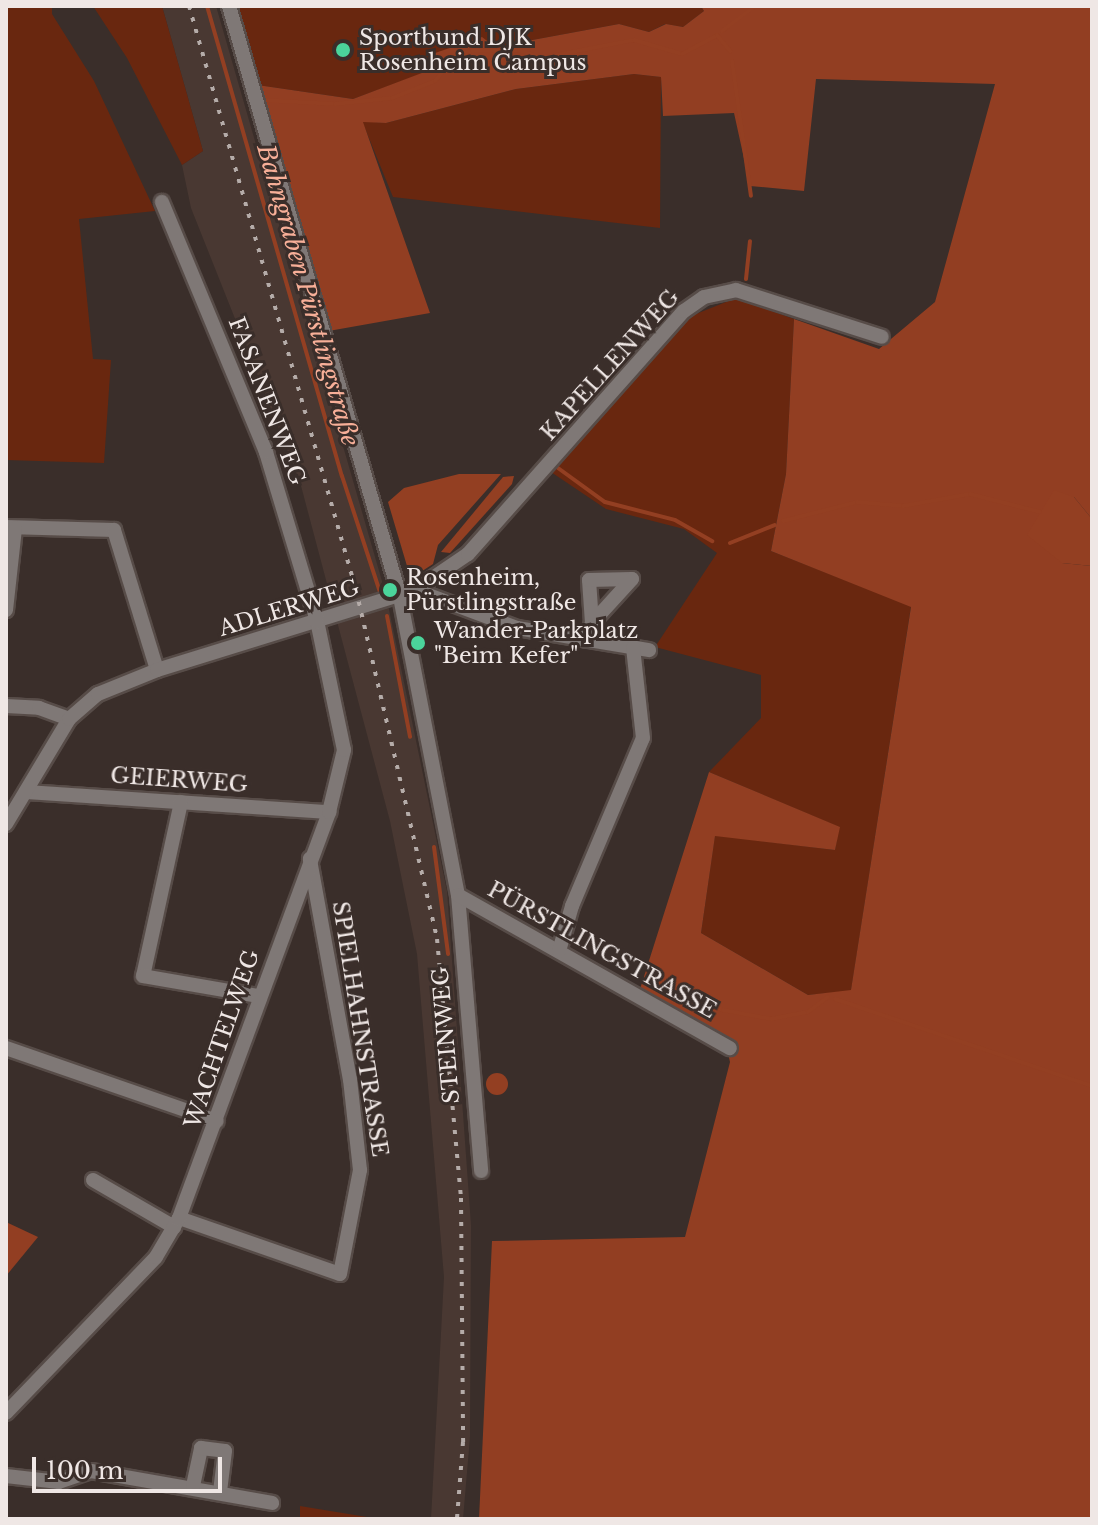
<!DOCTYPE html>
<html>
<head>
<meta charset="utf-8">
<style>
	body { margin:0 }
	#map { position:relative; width:1098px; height:1525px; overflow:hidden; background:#3a2e2a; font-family:"Libre Baskerville",serif }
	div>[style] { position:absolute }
	.built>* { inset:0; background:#493832 }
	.green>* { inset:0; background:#69270f }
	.forest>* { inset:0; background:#923e22 }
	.water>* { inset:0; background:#933f22 }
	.round { border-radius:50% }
	.stream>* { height:4px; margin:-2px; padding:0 2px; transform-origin:2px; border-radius:2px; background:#933f22 }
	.roads { filter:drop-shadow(2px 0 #574c48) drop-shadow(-2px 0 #574c48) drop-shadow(0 2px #574c48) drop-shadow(0 -2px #574c48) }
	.street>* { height:14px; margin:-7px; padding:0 7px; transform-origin:7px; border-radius:7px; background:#7f7876 }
	.rail>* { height:4px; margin-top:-2px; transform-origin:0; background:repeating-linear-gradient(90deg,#b5aca9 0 4px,transparent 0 12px) }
	.dots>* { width:22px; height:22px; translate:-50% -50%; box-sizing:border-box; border:4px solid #3a2e2a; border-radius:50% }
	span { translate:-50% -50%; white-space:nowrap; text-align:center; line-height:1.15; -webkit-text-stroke:6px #3a2e2a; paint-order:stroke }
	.poi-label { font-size:22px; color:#efe7e5 }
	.left { translate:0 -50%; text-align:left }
	.street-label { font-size:22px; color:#efe7e5 }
	.water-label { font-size:24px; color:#f7af98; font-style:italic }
	.frame { position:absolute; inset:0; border:8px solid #efe7e5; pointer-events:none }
	.scale { position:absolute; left:32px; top:1457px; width:190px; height:36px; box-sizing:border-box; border:4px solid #efe7e5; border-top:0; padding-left:10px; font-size:24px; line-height:28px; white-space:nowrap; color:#efe7e5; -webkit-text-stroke:6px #3a2e2a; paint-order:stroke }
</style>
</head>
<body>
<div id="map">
	<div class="built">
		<i style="clip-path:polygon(162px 6px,216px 6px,386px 595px,447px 891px,471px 1225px,470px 1437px,463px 1519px,431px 1519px,444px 1277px,417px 954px,390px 821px,300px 482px,191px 208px,182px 165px,203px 151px)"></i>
	</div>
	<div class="green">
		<i style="clip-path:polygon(6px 6px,52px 6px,52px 14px,94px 81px,155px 211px,79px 219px,93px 359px,111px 360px,104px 463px,6px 460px)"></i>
		<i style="clip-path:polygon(93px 6px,162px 6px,203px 151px,182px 165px,127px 58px)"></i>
		<i style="clip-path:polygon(229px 6px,701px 6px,704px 11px,683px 27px,665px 24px,649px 32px,619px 24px,495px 47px,353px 99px,251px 84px)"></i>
		<i style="clip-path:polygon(634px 74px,661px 77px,660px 228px,393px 197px,362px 121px,386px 123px,516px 89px)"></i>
		<i style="clip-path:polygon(736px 298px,794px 319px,786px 474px,771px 551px,911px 606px,851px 991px,808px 995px,701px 933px,715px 835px,835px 850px,839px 827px,709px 772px,761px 718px,761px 675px,655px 647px,717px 553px,684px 529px,606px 509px,551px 472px,691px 316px)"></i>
		<i style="clip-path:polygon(300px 1506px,379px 1519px,300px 1519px)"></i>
	</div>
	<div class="forest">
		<i style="clip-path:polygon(701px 6px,1092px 6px,1092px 519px,1074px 497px,1062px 563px,1092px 566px,1092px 1519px,479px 1519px,492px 1241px,685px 1237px,730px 1062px,724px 1036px,640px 989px,709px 772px,840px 827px,835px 850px,715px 836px,701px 933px,808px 995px,851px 990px,911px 607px,771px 551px,786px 474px,794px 319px,879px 349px,935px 302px,995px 84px,816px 79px,804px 191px,750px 186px,734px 113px,663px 116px,661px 77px,634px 74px,516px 89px,386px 123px,363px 122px,430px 313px,323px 332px,251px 84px,353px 99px,435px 68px,435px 53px,482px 37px,495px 47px,619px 24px,649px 32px,666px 24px,683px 27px,704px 11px)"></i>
		<i style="clip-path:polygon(6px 1222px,38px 1237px,6px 1276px)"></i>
	</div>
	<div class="water">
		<i style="clip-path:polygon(459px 474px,501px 474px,438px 545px,433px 564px,416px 575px,407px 566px,388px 502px,404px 488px)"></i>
		<i style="clip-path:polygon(514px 476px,512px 484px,450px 553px,441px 552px,503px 477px)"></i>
		<i style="clip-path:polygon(1054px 490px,1074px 497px,1092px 519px,1092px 566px,1062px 563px,1027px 535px)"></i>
		<i class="round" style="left:486px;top:1073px;width:22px;height:22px"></i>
	</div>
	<div class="stream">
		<i style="left:207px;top:6px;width:489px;rotate:74deg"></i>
		<i style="left:342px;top:476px;width:122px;rotate:71.9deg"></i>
		<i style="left:722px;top:31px;width:41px;rotate:-37.1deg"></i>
		<i style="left:732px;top:61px;width:136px;rotate:82deg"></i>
		<i style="left:261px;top:100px;width:74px;rotate:3.1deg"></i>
		<i style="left:335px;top:104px;width:57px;rotate:-6deg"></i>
		<i style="left:392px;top:98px;width:46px;rotate:-21.6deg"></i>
		<i style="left:435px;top:81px;width:34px;rotate:-50deg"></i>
		<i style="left:457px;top:55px;width:16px;rotate:-15deg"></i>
		<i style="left:472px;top:51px;width:47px;rotate:-1.2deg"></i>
		<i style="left:519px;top:50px;width:23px;rotate:20deg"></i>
		<i style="left:541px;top:58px;width:95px;rotate:-11deg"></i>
		<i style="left:634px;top:40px;width:50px;rotate:16.3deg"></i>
		<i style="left:682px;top:54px;width:40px;rotate:-28deg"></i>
		<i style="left:717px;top:35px;width:21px;rotate:51deg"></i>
		<i style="left:746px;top:279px;width:38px;rotate:-84deg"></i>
		<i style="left:558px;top:468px;width:58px;rotate:35.9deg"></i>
		<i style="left:605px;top:502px;width:72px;rotate:14.4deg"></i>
		<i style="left:675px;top:520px;width:43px;rotate:29.6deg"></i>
		<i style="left:783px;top:521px;width:76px;rotate:-14.4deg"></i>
		<i style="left:857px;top:502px;width:46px;rotate:5deg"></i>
		<i style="left:903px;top:506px;width:68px;rotate:-10.2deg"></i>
		<i style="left:970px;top:494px;width:72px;rotate:14.4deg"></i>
		<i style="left:730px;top:543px;width:48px;rotate:-21.8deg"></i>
		<i style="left:387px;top:616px;width:123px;rotate:79.2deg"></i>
		<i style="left:434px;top:847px;width:108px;rotate:82.5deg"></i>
		<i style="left:670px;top:986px;width:58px;rotate:24.4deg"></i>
		<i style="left:723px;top:1010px;width:49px;rotate:10.6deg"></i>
		<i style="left:771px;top:1019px;width:38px;rotate:-11deg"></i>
		<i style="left:808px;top:1012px;width:25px;rotate:-37deg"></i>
		<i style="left:835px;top:999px;width:271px;rotate:18.7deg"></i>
	</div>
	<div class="roads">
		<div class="street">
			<i style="left:229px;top:6px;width:615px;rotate:73.86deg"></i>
			<i style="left:400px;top:597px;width:304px;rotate:79deg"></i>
			<i style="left:458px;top:895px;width:277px;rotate:85.2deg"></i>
			<i style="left:6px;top:527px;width:108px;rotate:1.6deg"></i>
			<i style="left:114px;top:530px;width:146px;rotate:72.9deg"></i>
			<i style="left:415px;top:590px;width:64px;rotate:-34.2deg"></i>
			<i style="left:468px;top:554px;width:325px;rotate:-48.4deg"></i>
			<i style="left:684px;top:311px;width:24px;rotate:-35deg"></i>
			<i style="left:704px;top:297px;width:33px;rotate:-12deg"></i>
			<i style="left:736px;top:290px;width:153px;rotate:17.8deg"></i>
			<i style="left:6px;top:610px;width:82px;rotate:-83.7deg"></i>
			<i style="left:586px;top:640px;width:18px;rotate:-71deg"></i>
			<i style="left:592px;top:623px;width:43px;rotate:-94deg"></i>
			<i style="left:589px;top:580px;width:43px;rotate:-1.3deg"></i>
			<i style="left:632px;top:579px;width:59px;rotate:132.3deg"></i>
			<i style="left:6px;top:706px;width:33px;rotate:3deg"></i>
			<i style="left:39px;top:708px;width:32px;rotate:20deg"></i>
			<i style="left:26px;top:792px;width:304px;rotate:3.8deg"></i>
			<i style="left:181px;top:802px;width:178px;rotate:102.3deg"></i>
			<i style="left:143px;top:976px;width:118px;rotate:9.8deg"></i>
			<i style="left:6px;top:824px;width:122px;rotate:-59deg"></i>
			<i style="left:69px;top:719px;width:38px;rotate:-41deg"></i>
			<i style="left:98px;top:694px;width:64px;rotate:-22.1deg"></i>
			<i style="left:157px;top:670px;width:270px;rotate:-17.2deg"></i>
			<i style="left:415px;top:590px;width:109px;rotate:20.4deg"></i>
			<i style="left:517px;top:628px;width:134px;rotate:9.5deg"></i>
			<i style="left:458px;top:895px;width:312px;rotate:29.4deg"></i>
			<i style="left:559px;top:951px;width:47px;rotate:-73.9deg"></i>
			<i style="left:572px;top:906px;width:182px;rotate:-67.1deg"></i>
			<i style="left:643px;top:738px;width:91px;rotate:-96.3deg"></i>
			<i style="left:6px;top:1048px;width:223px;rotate:19.1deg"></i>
			<i style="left:93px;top:1180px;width:94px;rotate:30.1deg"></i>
			<i style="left:179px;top:1218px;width:170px;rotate:19.2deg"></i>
			<i style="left:340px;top:1274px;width:106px;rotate:-79.1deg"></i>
			<i style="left:360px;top:1170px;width:91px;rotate:-96.3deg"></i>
			<i style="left:350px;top:1080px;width:225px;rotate:-100.3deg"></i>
			<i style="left:6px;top:1413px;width:216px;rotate:-46.1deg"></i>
			<i style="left:156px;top:1257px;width:45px;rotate:-59.5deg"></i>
			<i style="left:179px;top:1218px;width:433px;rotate:-69.7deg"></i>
			<i style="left:329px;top:812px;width:64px;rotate:-76.4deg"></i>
			<i style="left:344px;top:750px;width:132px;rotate:-101.8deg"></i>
			<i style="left:317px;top:621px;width:177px;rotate:-106.8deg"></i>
			<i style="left:266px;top:452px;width:271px;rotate:-112.6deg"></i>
			<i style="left:6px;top:1476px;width:53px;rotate:6.5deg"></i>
			<i style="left:59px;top:1482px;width:34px;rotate:-19deg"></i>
			<i style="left:91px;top:1471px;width:184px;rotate:10deg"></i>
			<i style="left:193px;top:1486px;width:39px;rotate:-78deg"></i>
			<i style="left:201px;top:1448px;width:24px;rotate:7deg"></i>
			<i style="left:225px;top:1451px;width:39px;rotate:97deg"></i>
		</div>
	</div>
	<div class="rail">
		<i style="left:189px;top:6px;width:607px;rotate:74.04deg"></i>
		<i style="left:356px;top:590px;width:358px;rotate:76.9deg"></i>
		<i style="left:437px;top:939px;width:260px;rotate:84.7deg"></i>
		<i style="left:461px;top:1198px;width:244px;rotate:89.5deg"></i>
		<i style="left:463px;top:1442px;width:77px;rotate:94.5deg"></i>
	</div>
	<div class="dots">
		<i style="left:343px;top:50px;background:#4bd49b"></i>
		<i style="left:390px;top:590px;background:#4bd49b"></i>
		<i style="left:418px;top:643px;background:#4bd49b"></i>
	</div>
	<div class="poi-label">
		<span class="left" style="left:359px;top:50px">Sportbund DJK<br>Rosenheim Campus</span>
		<span class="left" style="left:406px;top:590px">Rosenheim,<br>Pürstlingstraße</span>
		<span class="left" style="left:434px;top:643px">Wander-Parkplatz<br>"Beim Kefer"</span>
	</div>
	<div class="street-label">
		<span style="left:610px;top:365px;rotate:-48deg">KAPELLENWEG</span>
		<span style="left:267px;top:401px;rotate:69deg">FASANENWEG</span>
		<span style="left:289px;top:608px;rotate:-17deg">ADLERWEG</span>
		<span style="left:179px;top:780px;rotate:4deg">GEIERWEG</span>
		<span style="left:602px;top:950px;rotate:29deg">PÜRSTLINGSTRASSE</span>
		<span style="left:360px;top:1029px;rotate:81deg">SPIELHAHNSTRASSE</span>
		<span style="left:446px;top:1035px;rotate:-95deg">STEINWEG</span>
		<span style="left:222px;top:1039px;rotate:-71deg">WACHTELWEG</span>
	</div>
	<div class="water-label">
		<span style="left:308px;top:295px;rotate:74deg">Bahngraben Pürstlingstraße</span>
	</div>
	<div class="frame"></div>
	<div class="scale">100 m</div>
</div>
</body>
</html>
